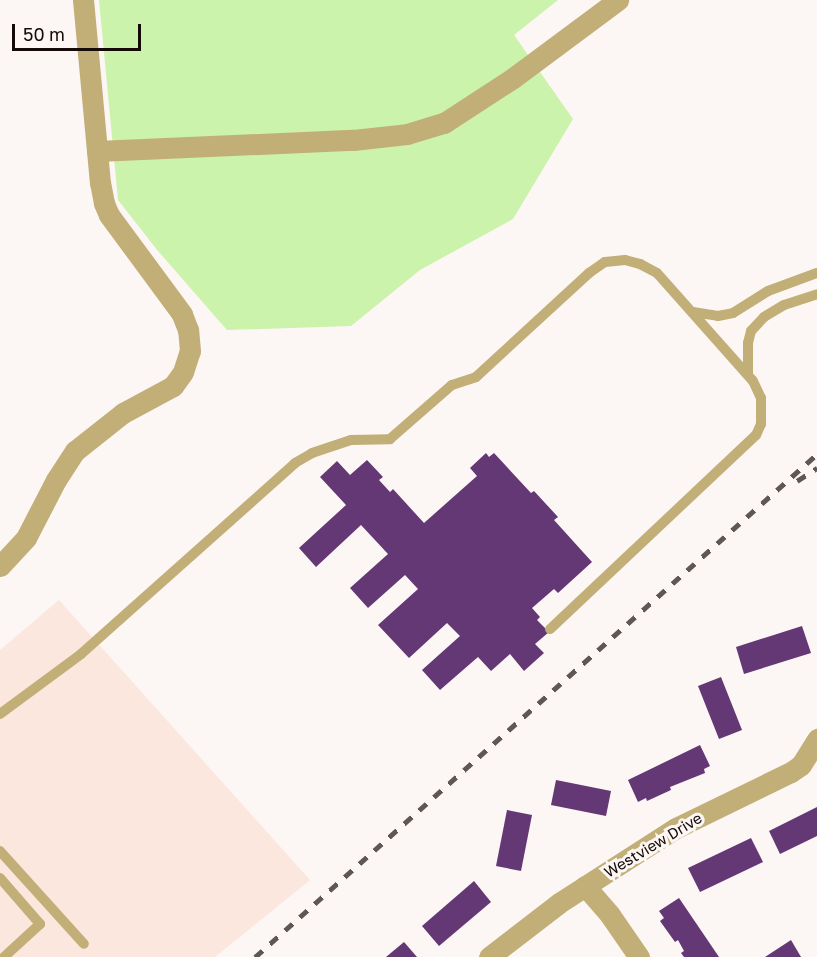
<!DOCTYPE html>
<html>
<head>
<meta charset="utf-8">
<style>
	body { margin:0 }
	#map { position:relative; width:817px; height:957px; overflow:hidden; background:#fcf6f4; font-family:"Golos Text",sans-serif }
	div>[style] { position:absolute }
	.built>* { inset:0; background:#fbe7de }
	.green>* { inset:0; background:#ccf3ab }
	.building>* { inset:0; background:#643775 }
	.lane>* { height:10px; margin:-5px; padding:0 5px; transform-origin:5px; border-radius:5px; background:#c2af77 }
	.street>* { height:21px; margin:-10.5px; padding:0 10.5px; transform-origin:10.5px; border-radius:10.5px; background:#c2af77 }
	.rail>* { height:4.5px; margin-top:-2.25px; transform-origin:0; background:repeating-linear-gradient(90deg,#5f5754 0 10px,transparent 0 20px) }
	span { translate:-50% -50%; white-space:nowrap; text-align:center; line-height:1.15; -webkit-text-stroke:6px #fcf6f4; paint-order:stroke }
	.street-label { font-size:15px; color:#140b08 }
	.scale { position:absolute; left:12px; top:24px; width:129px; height:27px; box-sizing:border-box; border:3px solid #140b08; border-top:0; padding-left:8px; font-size:18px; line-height:21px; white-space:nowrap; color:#140b08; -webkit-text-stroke:4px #fcf6f4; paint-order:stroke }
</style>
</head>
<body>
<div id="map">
	<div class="built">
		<i style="clip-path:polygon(59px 600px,310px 880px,215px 957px,0 957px,0 650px)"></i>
	</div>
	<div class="green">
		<i style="clip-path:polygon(99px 0,558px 0,514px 35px,573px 119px,513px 219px,420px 270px,351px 326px,227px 330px,158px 251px,118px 200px)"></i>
	</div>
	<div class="building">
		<i style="clip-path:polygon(486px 453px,489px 457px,494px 453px,531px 493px,534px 491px,558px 517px,554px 520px,592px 562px,558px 593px,554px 589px,532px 608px,540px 617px,537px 620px,549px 632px,535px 644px,544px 653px,524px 671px,510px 654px,491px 671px,478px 657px,440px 690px,422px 670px,460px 636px,447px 623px,409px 658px,378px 625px,418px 589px,405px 575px,368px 608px,350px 588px,388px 554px,361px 525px,316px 567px,299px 548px,346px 505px,320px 477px,337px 461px,350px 475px,367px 460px,383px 477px,379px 480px,390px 492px,393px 489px,424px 523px,477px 476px,470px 468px)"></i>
		<i style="clip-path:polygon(802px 626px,811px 653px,744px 674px,736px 647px)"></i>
		<i style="clip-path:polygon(721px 677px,742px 730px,719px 739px,698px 686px)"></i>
		<i style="clip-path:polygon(700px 745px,710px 766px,704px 769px,705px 773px,670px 787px,671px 790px,647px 801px,646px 798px,638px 802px,628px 780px)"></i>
		<i style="clip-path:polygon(556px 780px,611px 791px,606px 816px,551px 805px)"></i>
		<i style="clip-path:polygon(817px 807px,817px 836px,780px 854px,769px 831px)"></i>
		<i style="clip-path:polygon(507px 810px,532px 815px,521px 871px,496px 866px)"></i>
		<i style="clip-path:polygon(751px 838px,763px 862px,700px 892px,688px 868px)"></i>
		<i style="clip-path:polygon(474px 881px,491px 902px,439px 946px,422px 926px)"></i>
		<i style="clip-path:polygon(679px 898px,719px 957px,684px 957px,681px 953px,684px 951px,678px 940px,675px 942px,660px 921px,664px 918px,659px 911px)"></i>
		<i style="clip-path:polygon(791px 940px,801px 957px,765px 957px)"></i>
		<i style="clip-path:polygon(404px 942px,417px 957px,386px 957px)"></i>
	</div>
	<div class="lane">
		<i style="left:693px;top:312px;width:25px;rotate:9deg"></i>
		<i style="left:718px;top:316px;width:15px;rotate:-11deg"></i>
		<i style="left:733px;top:313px;width:41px;rotate:-32.2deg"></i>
		<i style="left:768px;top:291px;width:52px;rotate:-20.2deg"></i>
		<i style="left:748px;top:374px;width:31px;rotate:-90deg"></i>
		<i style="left:748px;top:343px;width:12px;rotate:-76deg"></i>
		<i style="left:751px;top:331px;width:19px;rotate:-47deg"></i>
		<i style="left:764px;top:317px;width:23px;rotate:-31deg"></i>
		<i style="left:784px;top:305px;width:35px;rotate:-18deg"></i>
		<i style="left:0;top:714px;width:101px;rotate:-36.5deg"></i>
		<i style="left:81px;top:654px;width:287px;rotate:-41.7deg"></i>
		<i style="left:295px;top:463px;width:20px;rotate:-30deg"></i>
		<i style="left:312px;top:453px;width:41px;rotate:-18.4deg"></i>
		<i style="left:351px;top:440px;width:39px;rotate:-1deg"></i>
		<i style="left:390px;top:439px;width:82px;rotate:-41.1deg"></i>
		<i style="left:452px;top:385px;width:25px;rotate:-18deg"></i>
		<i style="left:476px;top:377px;width:154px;rotate:-42.6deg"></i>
		<i style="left:589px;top:273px;width:19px;rotate:-35deg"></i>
		<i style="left:605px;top:262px;width:20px;rotate:-6deg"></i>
		<i style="left:625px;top:260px;width:16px;rotate:15deg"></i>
		<i style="left:640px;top:264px;width:19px;rotate:28deg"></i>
		<i style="left:657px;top:273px;width:144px;rotate:48.4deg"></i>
		<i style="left:753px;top:381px;width:19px;rotate:65deg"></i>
		<i style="left:761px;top:398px;width:26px;rotate:90deg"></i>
		<i style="left:761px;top:424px;width:12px;rotate:114deg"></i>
		<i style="left:756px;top:435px;width:283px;rotate:136.7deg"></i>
		<i style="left:0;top:851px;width:125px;rotate:47.9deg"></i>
		<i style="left:0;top:878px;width:61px;rotate:49deg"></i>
		<i style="left:40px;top:924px;width:49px;rotate:137.5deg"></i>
	</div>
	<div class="street">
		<i style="left:97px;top:151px;width:256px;rotate:-2.5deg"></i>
		<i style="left:353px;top:140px;width:54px;rotate:-6.3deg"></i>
		<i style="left:407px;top:134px;width:39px;rotate:-17deg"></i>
		<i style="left:444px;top:123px;width:82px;rotate:-33.1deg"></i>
		<i style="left:513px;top:78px;width:131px;rotate:-36.6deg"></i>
		<i style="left:0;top:566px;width:38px;rotate:-47deg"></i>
		<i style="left:26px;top:538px;width:65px;rotate:-62.7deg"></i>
		<i style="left:56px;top:480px;width:35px;rotate:-57deg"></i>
		<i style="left:75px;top:451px;width:61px;rotate:-38.4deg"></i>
		<i style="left:123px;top:413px;width:57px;rotate:-28.4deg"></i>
		<i style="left:173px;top:386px;width:17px;rotate:-54deg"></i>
		<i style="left:183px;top:372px;width:22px;rotate:-72deg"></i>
		<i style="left:190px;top:351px;width:21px;rotate:-95deg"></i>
		<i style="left:188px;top:330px;width:17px;rotate:-111deg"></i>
		<i style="left:182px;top:314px;width:123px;rotate:-126.4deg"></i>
		<i style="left:109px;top:215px;width:13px;rotate:-113deg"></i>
		<i style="left:104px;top:203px;width:20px;rotate:-101deg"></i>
		<i style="left:100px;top:183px;width:184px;rotate:-95.3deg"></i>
		<i style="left:585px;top:886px;width:38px;rotate:49deg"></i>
		<i style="left:610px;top:915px;width:51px;rotate:55.4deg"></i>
		<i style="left:489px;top:957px;width:88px;rotate:-37.6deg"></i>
		<i style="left:559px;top:903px;width:139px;rotate:-32.7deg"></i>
		<i style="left:676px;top:828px;width:128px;rotate:-26deg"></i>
		<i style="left:791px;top:772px;width:12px;rotate:-35deg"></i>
		<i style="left:801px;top:765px;width:31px;rotate:-58deg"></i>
	</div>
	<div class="rail">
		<i style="left:797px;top:481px;width:24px;rotate:-33deg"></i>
		<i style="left:255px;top:957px;width:754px;rotate:-41.83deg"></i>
	</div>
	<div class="street-label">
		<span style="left:653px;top:845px;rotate:-31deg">Westview Drive</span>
	</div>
	<div class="scale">50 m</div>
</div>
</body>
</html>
